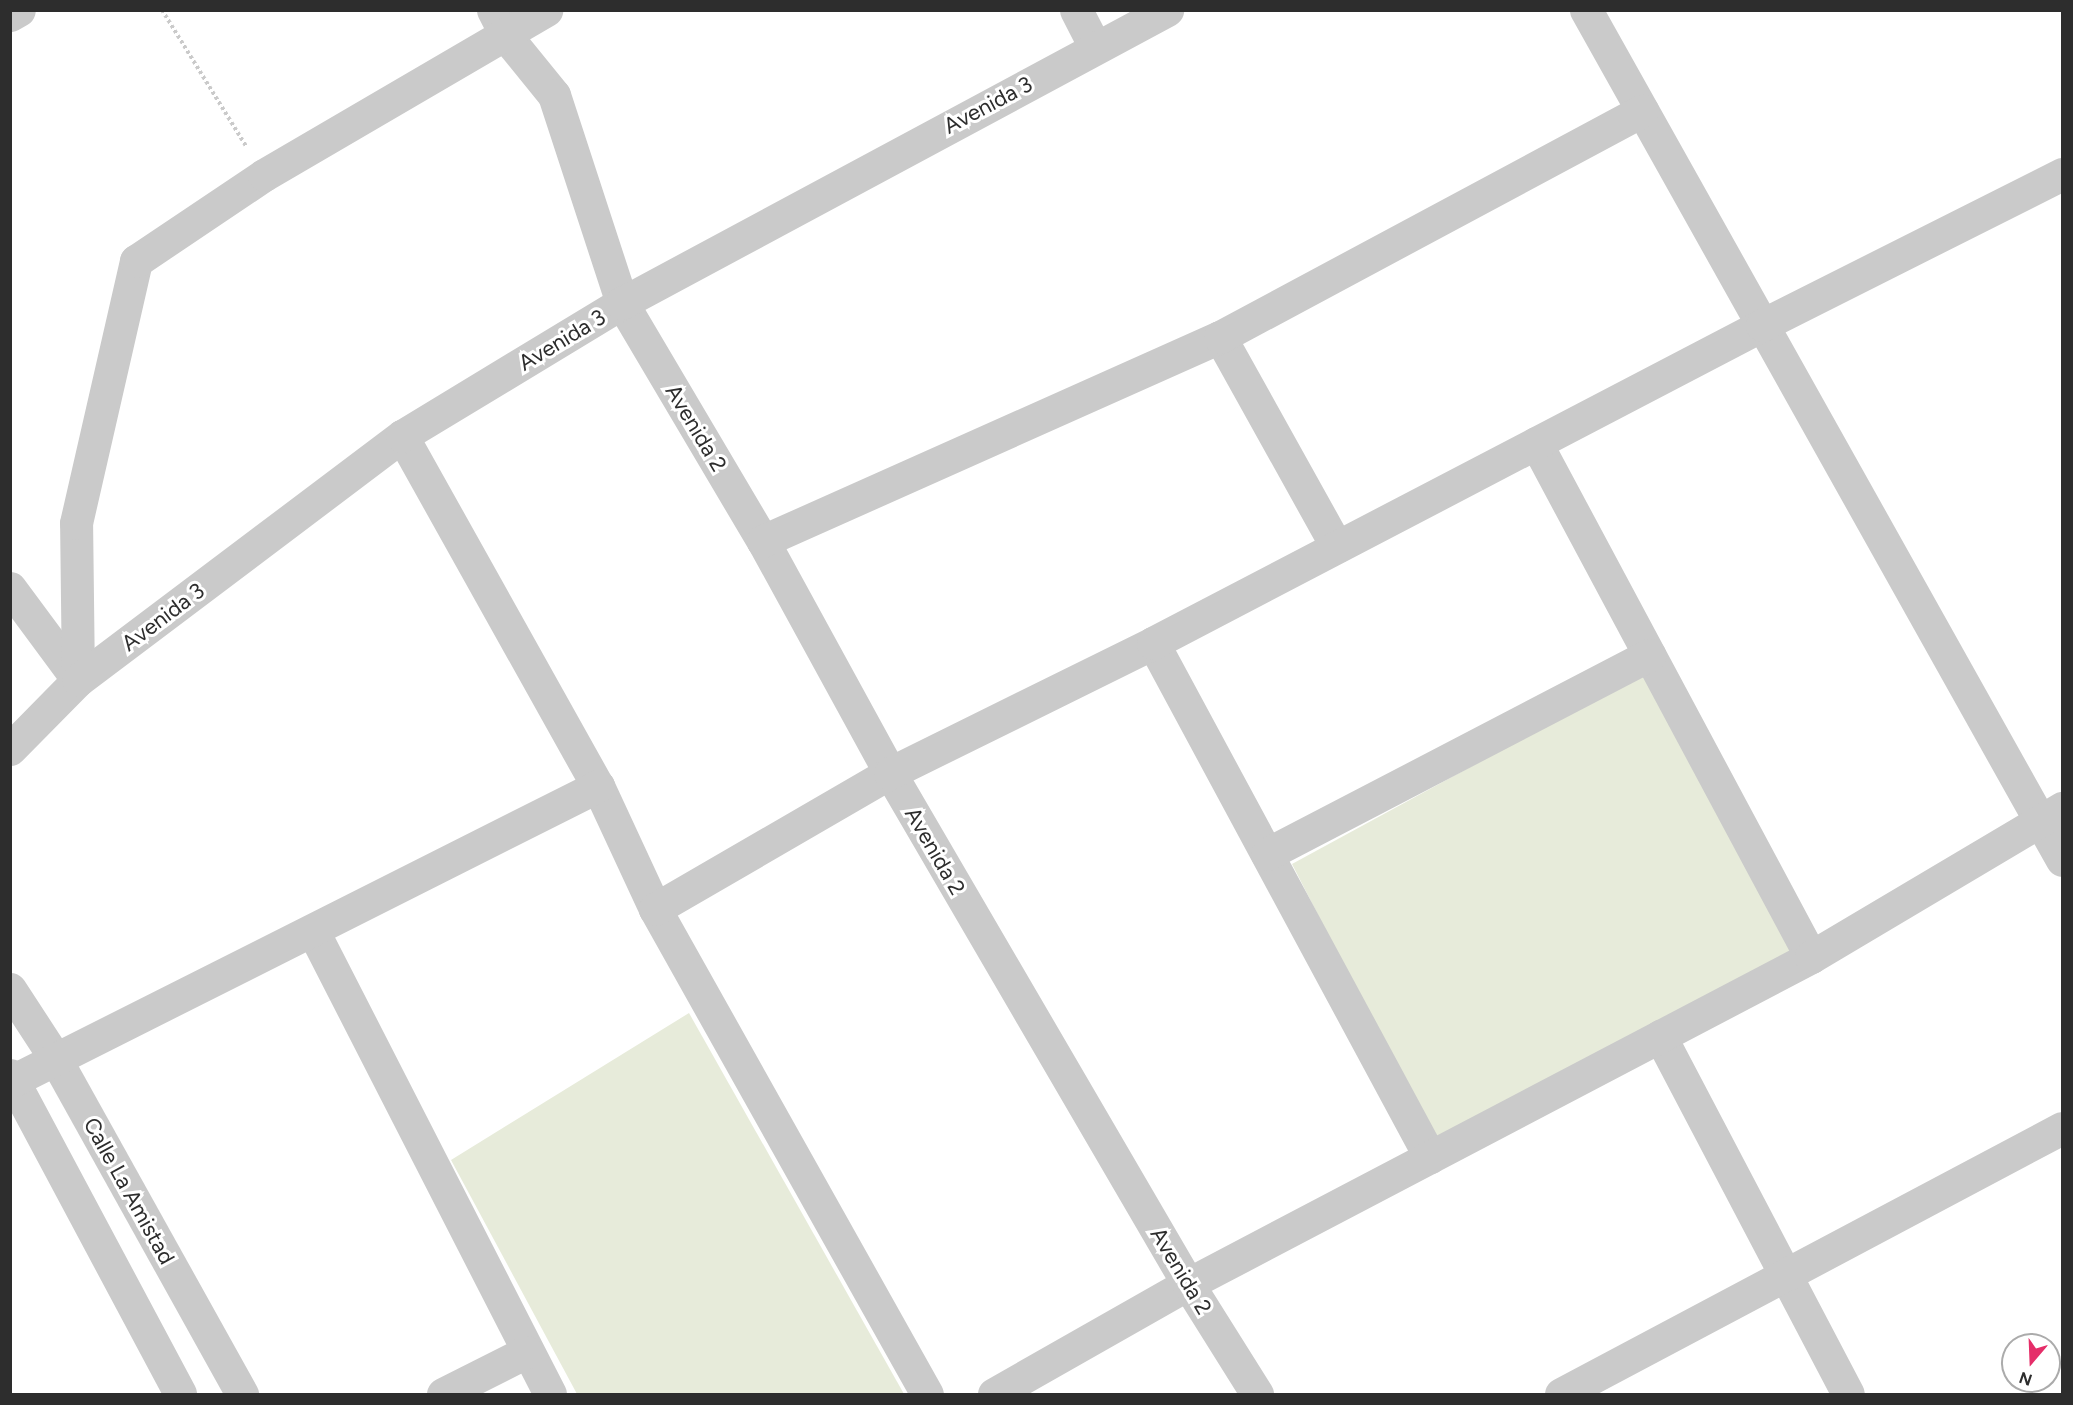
<!DOCTYPE html>
<html>
<head>
<meta charset="utf-8">
<style>
	body { margin:0 }
	#map { position:relative; width:2073px; height:1405px; overflow:hidden; background:#fff; font-family:Figtree,sans-serif }
	div>[style] { position:absolute }
	.green>* { inset:0; background:#e7ebda }
	.path>* { height:4px; margin-top:-2px; transform-origin:0; background:repeating-linear-gradient(90deg,#cacaca 0 3px,transparent 0 6px) }
	.minor>* { height:33px; margin:-16.5px; padding:0 16.5px; transform-origin:16.5px; border-radius:16.5px; background:#cacaca }
	span { translate:-50% -50%; white-space:nowrap; text-align:center; line-height:1.15; -webkit-text-stroke:6px #fff; paint-order:stroke }
	.street-label { font-size:22px; color:#2d2d2d }
	.frame { position:absolute; inset:0; border:12px solid #2d2d2d; pointer-events:none }
	.north { position:absolute; left:2001px; top:1333px; width:60px; height:60px; box-sizing:border-box; background:#fff; border:2px solid #ababab; border-radius:50%; rotate:199deg; font-size:16px; font-weight:700; line-height:24px; text-align:center; color:#2d2d2d }
	.north::after { content:''; display:block; margin:auto; width:21px; height:27px; background:#e52e69; clip-path:polygon(50% 0,100% 100%,50% 72%,0 100%) }
</style>
</head>
<body>
<div id="map">
	<div class="green">
		<i style="clip-path:polygon(1643px 673px,1793px 953px,1434px 1142px,1292px 864px)"></i>
		<i style="clip-path:polygon(689px 1013px,904px 1394px,577px 1394px,451px 1160px)"></i>
	</div>
	<div class="path">
		<i style="left:162px;top:10px;width:160px;rotate:58.3deg"></i>
	</div>
	<div class="minor">
		<i style="left:493px;top:10px;width:29px;rotate:63deg"></i>
		<i style="left:506px;top:36px;width:76px;rotate:50.9deg"></i>
		<i style="left:554px;top:95px;width:219px;rotate:71.9deg"></i>
		<i style="left:622px;top:303px;width:277px;rotate:59.4deg"></i>
		<i style="left:763px;top:541px;width:264px;rotate:61.3deg"></i>
		<i style="left:890px;top:773px;width:592px;rotate:59.75deg"></i>
		<i style="left:1188px;top:1284px;width:130px;rotate:57.9deg"></i>
		<i style="left:1076px;top:10px;width:42px;rotate:62.8deg"></i>
		<i style="left:1586px;top:10px;width:974px;rotate:60.75deg"></i>
		<i style="left:10px;top:15px;width:10px;rotate:-29deg"></i>
		<i style="left:1220px;top:337px;width:240px;rotate:60.9deg"></i>
		<i style="left:402px;top:436px;width:401px;rotate:60.8deg"></i>
		<i style="left:598px;top:786px;width:136px;rotate:65.1deg"></i>
		<i style="left:655px;top:909px;width:556px;rotate:60.72deg"></i>
		<i style="left:1536px;top:443px;width:583px;rotate:61.85deg"></i>
		<i style="left:763px;top:541px;width:500px;rotate:-24.06deg"></i>
		<i style="left:1220px;top:337px;width:479px;rotate:-28.2deg"></i>
		<i style="left:10px;top:588px;width:114px;rotate:53.5deg"></i>
		<i style="left:1153px;top:643px;width:584px;rotate:61.68deg"></i>
		<i style="left:78px;top:680px;width:157px;rotate:-90.7deg"></i>
		<i style="left:76px;top:523px;width:269px;rotate:-77.1deg"></i>
		<i style="left:136px;top:261px;width:154px;rotate:-33.9deg"></i>
		<i style="left:264px;top:175px;width:327px;rotate:-30.3deg"></i>
		<i style="left:10px;top:749px;width:97px;rotate:-45.4deg"></i>
		<i style="left:78px;top:680px;width:406px;rotate:-37deg"></i>
		<i style="left:402px;top:436px;width:257px;rotate:-31.2deg"></i>
		<i style="left:622px;top:303px;width:619px;rotate:-28.26deg"></i>
		<i style="left:1267px;top:854px;width:431px;rotate:-27.5deg"></i>
		<i style="left:655px;top:909px;width:272px;rotate:-30.1deg"></i>
		<i style="left:890px;top:773px;width:293px;rotate:-26.3deg"></i>
		<i style="left:1153px;top:643px;width:687px;rotate:-27.57deg"></i>
		<i style="left:1762px;top:325px;width:336px;rotate:-26.7deg"></i>
		<i style="left:313px;top:931px;width:520px;rotate:62.89deg"></i>
		<i style="left:10px;top:989px;width:82px;rotate:56.9deg"></i>
		<i style="left:55px;top:1058px;width:385px;rotate:60.9deg"></i>
		<i style="left:1660px;top:1036px;width:404px;rotate:62.3deg"></i>
		<i style="left:10px;top:1075px;width:361px;rotate:61.9deg"></i>
		<i style="left:14px;top:1080px;width:654px;rotate:-26.72deg"></i>
		<i style="left:443px;top:1394px;width:93px;rotate:-26.8deg"></i>
		<i style="left:994px;top:1394px;width:223px;rotate:-29.6deg"></i>
		<i style="left:1188px;top:1284px;width:704px;rotate:-27.69deg"></i>
		<i style="left:1811px;top:957px;width:292px;rotate:-30.7deg"></i>
		<i style="left:1561px;top:1394px;width:567px;rotate:-27.97deg"></i>
	</div>
	<div class="street-label">
		<span style="left:988px;top:105px;rotate:-28deg">Avenida 3</span>
		<span style="left:562px;top:340px;rotate:-31deg">Avenida 3</span>
		<span style="left:696px;top:428px;rotate:59deg">Avenida 2</span>
		<span style="left:163px;top:617px;rotate:-37deg">Avenida 3</span>
		<span style="left:935px;top:851px;rotate:60deg">Avenida 2</span>
		<span style="left:129px;top:1191px;rotate:61deg">Calle La Amistad</span>
		<span style="left:1181px;top:1271px;rotate:59deg">Avenida 2</span>
	</div>
	<div class="frame"></div>
	<div class="north">N</div>
</div>
</body>
</html>
